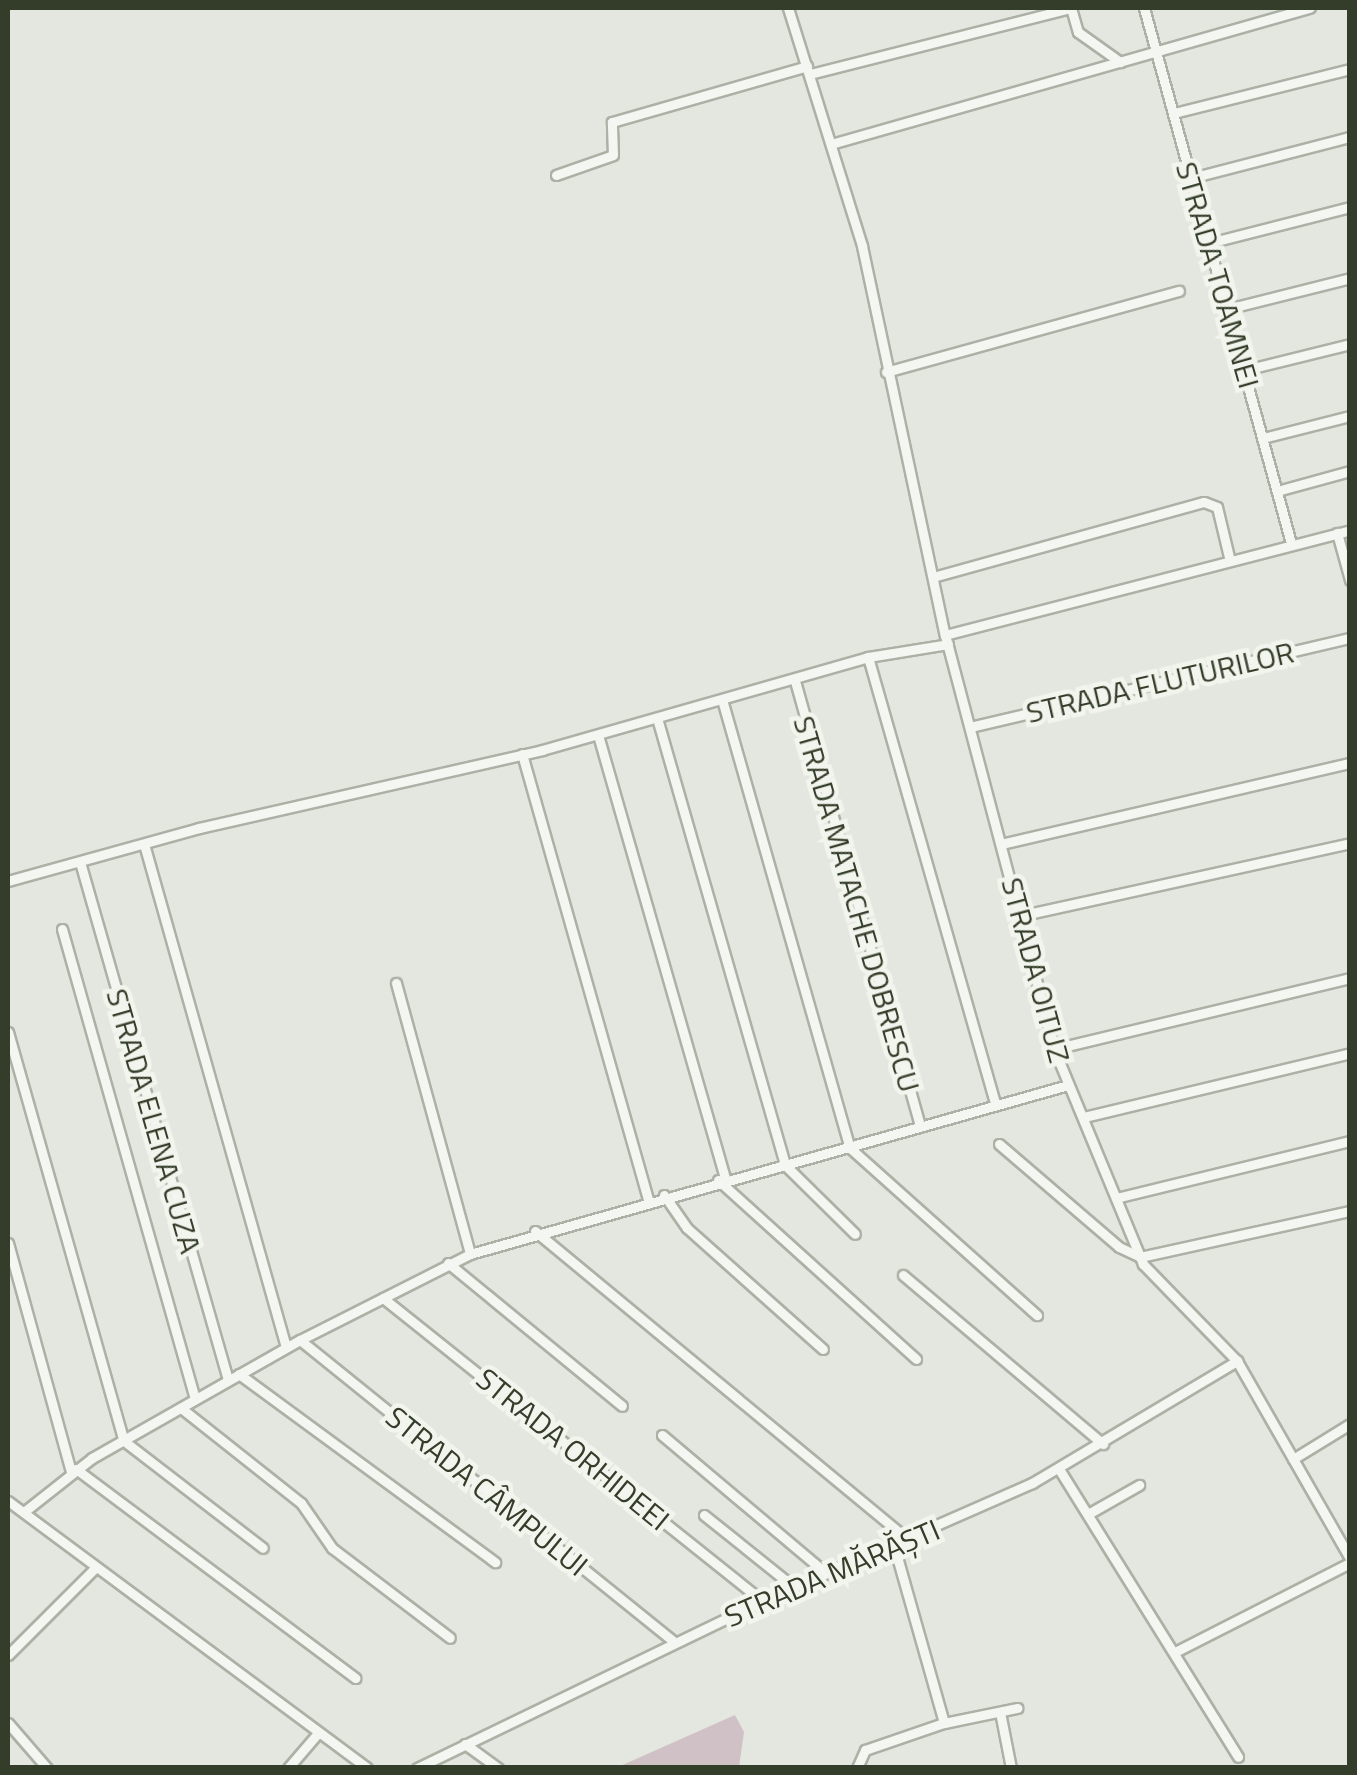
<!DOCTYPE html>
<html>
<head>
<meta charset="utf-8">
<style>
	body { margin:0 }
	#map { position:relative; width:1357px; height:1775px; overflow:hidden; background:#e3e7df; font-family:"Titillium Web",sans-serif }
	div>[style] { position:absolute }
	.green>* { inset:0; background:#d0c1c6 }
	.roads { filter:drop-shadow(2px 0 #abb1a5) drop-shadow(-2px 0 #abb1a5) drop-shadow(0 2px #abb1a5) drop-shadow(0 -2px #abb1a5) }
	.minor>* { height:9px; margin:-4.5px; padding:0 4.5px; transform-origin:4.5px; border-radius:4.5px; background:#f3f6f1 }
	span { translate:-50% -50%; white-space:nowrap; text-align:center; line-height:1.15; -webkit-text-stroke:9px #f2f5ee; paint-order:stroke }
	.street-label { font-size:30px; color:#333d29 }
	.frame { position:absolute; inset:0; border:10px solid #333d29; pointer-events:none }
</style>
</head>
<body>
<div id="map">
	<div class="green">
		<i style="clip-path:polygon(735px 1715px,744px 1732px,739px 1767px,618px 1767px)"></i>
	</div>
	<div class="roads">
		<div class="minor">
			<i style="left:788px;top:8px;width:249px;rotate:72.7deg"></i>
			<i style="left:862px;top:246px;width:398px;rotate:78deg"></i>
			<i style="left:945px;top:635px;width:428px;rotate:75.2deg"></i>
			<i style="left:1054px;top:1049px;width:233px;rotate:67.5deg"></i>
			<i style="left:1143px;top:1264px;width:135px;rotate:45.9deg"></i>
			<i style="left:1237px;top:1361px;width:227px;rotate:60.2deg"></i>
			<i style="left:1071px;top:8px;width:25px;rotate:74deg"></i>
			<i style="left:1078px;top:32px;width:52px;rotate:35.5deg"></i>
			<i style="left:1144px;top:8px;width:555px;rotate:74.64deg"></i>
			<i style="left:810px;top:74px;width:269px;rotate:-14.2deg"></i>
			<i style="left:1174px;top:113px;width:181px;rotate:-14deg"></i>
			<i style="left:831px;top:144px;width:498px;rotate:-15.9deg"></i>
			<i style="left:556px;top:175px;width:60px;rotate:-19.3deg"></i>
			<i style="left:613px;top:155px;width:33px;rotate:-92deg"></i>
			<i style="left:612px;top:122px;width:203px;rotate:-16deg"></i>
			<i style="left:1191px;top:178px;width:164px;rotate:-14.5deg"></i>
			<i style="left:1209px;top:243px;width:146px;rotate:-14.3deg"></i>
			<i style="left:1227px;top:309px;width:127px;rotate:-14.1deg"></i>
			<i style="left:1245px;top:370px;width:108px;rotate:-13.9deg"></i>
			<i style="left:886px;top:372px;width:304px;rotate:-15.5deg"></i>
			<i style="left:1263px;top:438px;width:90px;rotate:-14.2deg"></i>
			<i style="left:1277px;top:491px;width:76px;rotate:-15.3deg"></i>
			<i style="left:1337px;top:533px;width:49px;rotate:74.5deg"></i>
			<i style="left:933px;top:577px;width:281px;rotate:-15.5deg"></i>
			<i style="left:1204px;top:502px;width:14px;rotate:21deg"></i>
			<i style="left:1217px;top:507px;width:51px;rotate:76.5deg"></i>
			<i style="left:945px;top:635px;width:418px;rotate:-14.5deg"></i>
			<i style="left:868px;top:657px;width:466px;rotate:74.1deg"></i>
			<i style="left:795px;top:681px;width:463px;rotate:74.3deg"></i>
			<i style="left:723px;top:703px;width:463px;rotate:74.1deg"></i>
			<i style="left:850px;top:1148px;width:251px;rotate:41.8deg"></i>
			<i style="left:657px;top:718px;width:465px;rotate:74deg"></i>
			<i style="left:785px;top:1165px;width:98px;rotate:44.6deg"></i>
			<i style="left:970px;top:727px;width:390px;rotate:-13.2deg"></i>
			<i style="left:598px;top:735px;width:461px;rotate:74deg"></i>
			<i style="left:522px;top:754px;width:463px;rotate:74.2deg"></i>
			<i style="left:144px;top:844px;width:523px;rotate:74.24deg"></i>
			<i style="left:1001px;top:844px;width:358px;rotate:-13.1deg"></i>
			<i style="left:80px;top:862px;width:539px;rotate:74.05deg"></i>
			<i style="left:8px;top:881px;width:198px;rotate:-15.5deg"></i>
			<i style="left:199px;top:828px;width:352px;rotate:-12.8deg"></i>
			<i style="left:542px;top:750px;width:339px;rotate:-15.9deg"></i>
			<i style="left:868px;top:657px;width:81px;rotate:-9.2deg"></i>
			<i style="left:1019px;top:916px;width:339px;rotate:-12.4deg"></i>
			<i style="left:62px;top:929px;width:488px;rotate:74.2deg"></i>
			<i style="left:396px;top:983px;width:281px;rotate:74.7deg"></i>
			<i style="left:8px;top:1032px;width:425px;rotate:74.2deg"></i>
			<i style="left:124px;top:1441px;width:175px;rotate:37.6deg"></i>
			<i style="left:1054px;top:1049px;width:304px;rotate:-13.5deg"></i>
			<i style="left:1084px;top:1117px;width:274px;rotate:-13.5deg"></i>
			<i style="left:999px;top:1144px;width:158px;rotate:40.6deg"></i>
			<i style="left:1119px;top:1247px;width:23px;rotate:25deg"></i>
			<i style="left:1140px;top:1257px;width:215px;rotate:-12.4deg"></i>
			<i style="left:718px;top:1180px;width:267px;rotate:42.1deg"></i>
			<i style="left:664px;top:1195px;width:40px;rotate:55.1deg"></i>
			<i style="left:687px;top:1228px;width:182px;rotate:41.7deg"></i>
			<i style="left:1116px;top:1198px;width:241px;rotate:-13.7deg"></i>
			<i style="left:535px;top:1231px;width:485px;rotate:39.6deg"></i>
			<i style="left:8px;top:1243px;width:238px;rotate:74.6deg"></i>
			<i style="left:448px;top:1263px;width:225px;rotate:39.4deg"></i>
			<i style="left:903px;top:1275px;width:262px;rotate:40.2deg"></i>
			<i style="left:383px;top:1298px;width:486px;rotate:38.6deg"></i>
			<i style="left:300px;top:1340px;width:481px;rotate:38.9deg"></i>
			<i style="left:239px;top:1374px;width:318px;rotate:36.3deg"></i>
			<i style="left:181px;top:1408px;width:153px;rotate:38.4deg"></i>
			<i style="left:301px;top:1503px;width:55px;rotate:55.4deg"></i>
			<i style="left:332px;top:1548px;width:148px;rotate:37.3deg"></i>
			<i style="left:662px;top:1435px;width:214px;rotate:40.1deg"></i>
			<i style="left:1293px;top:1459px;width:67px;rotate:-31.6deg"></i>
			<i style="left:76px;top:1469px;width:349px;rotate:36.8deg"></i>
			<i style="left:1059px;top:1469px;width:339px;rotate:58.1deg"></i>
			<i style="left:8px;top:1501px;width:447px;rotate:36.6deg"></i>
			<i style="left:25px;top:1511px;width:85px;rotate:-38.3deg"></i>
			<i style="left:92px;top:1458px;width:239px;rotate:-29.6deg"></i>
			<i style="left:300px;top:1340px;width:191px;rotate:-26.8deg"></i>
			<i style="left:470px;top:1254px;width:621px;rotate:-15.78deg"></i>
			<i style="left:1088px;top:1514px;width:59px;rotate:-29.6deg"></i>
			<i style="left:704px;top:1515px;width:115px;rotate:38.7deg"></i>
			<i style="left:894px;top:1546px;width:184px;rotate:74.2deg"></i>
			<i style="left:1177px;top:1651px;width:194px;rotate:-27deg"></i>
			<i style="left:8px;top:1655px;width:124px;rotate:-45deg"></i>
			<i style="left:1000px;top:1712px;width:57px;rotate:78.9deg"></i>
			<i style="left:8px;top:1723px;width:60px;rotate:49.1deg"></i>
			<i style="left:465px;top:1744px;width:41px;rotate:36deg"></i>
			<i style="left:288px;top:1768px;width:46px;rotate:-49.4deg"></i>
			<i style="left:417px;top:1768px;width:384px;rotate:-25.8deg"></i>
			<i style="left:763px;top:1601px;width:294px;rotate:-23.7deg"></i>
			<i style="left:1032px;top:1483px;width:239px;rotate:-30.8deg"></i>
			<i style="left:857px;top:1768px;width:20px;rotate:-66deg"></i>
			<i style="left:865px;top:1750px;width:83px;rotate:-18.9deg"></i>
			<i style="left:944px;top:1723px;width:75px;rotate:-11.6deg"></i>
		</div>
	</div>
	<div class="street-label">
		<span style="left:1218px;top:275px;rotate:74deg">STRADA TOAMNEI</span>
		<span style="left:1160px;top:682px;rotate:-13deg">STRADA FLUTURILOR</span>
		<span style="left:857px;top:904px;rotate:74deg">STRADA MATACHE DOBRESCU</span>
		<span style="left:1036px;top:970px;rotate:75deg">STRADA OITUZ</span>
		<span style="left:154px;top:1121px;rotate:74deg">STRADA ELENA CUZA</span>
		<span style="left:573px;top:1449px;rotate:39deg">STRADA ORHIDEEI</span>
		<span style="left:487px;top:1491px;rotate:39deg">STRADA CÂMPULUI</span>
		<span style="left:832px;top:1573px;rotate:-23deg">STRADA MĂRĂȘTI</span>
	</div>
	<div class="frame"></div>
</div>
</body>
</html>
